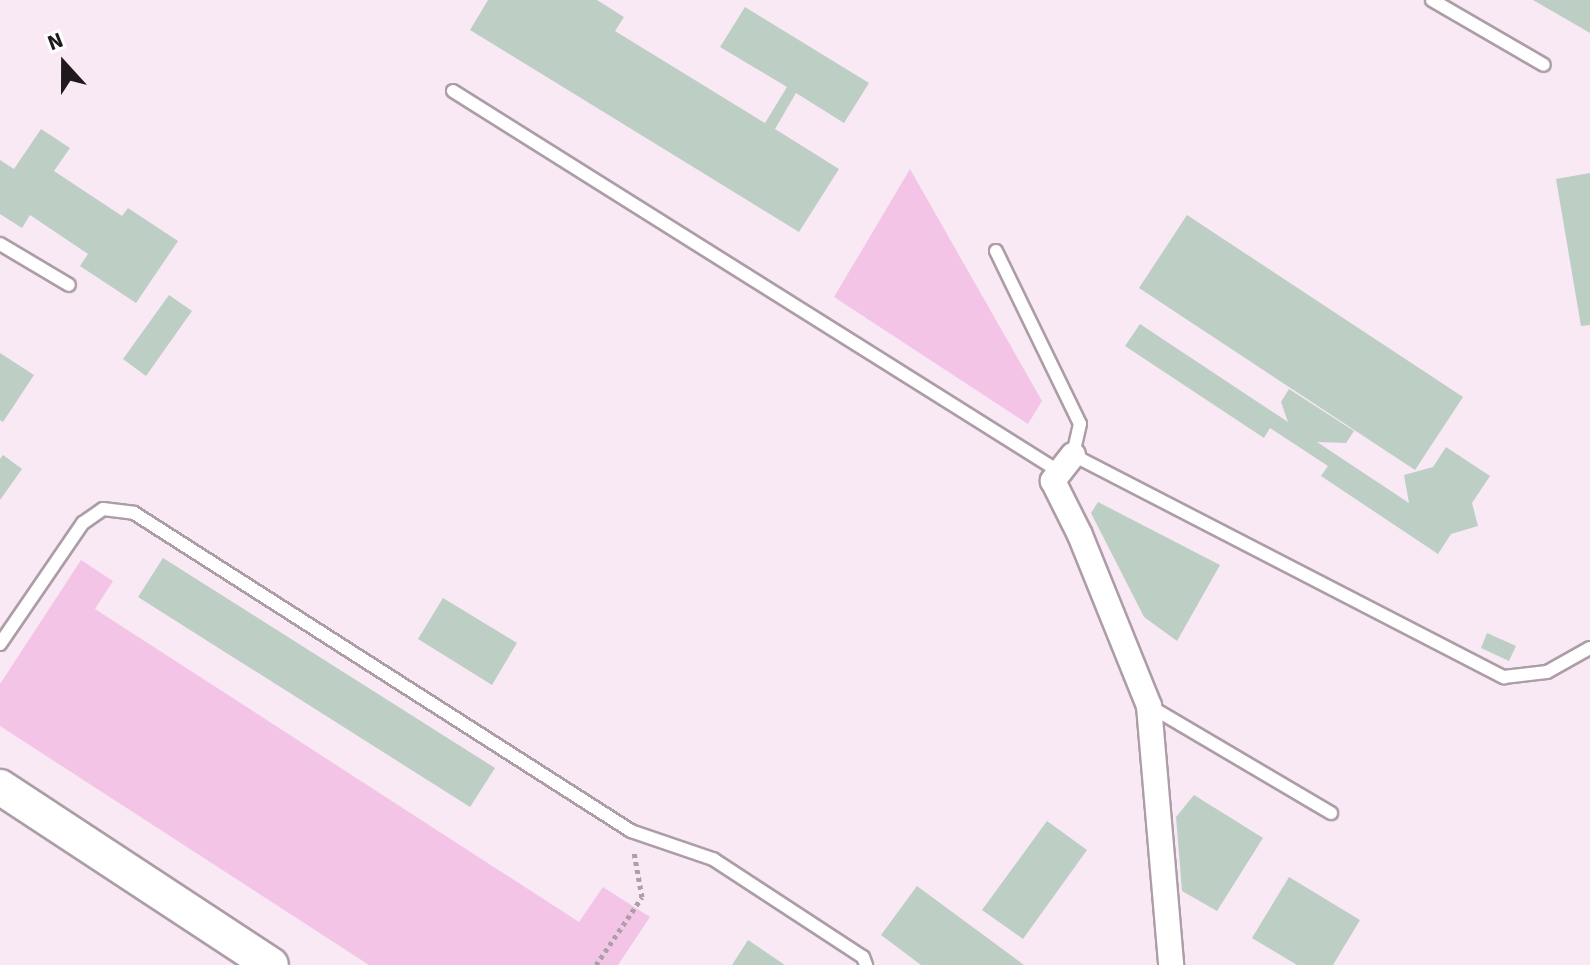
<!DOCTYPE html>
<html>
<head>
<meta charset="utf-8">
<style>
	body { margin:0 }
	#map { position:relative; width:1590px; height:965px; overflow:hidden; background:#f9e9f5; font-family:"Source Sans 3",sans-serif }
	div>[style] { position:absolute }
	.green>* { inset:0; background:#f4c4e7 }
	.building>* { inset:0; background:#bdcec5 }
	.path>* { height:5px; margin-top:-2.5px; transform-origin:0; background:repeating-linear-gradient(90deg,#ab9fa8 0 4px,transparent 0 8px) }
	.roads { filter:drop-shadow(2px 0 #ac9da7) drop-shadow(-2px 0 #ac9da7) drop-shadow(0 2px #ac9da7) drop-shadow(0 -2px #ac9da7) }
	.lane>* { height:12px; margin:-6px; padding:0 6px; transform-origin:6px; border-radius:6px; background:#fff }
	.street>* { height:24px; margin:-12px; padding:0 12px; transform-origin:12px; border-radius:12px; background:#fff }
	.secondary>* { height:34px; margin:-17px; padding:0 17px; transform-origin:17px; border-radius:17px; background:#fff }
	span { translate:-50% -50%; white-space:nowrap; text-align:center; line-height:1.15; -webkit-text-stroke:6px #fff; paint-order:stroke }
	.north { position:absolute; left:24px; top:24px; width:80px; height:80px; -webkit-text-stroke:6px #fff; paint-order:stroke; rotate:339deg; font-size:22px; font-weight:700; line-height:32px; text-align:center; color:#1f191d }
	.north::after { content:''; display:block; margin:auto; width:28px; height:36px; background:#1f191d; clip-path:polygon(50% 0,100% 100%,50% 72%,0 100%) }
</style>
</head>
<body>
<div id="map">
	<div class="green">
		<i style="clip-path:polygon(910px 169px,1042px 401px,1028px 424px,834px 297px)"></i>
		<i style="clip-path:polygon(81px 560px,113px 581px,95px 609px,579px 922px,603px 887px,650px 917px,618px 965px,369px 965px,0 726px,0 684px)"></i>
	</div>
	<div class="building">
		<i style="clip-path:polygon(488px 0,597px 0,624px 17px,615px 31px,765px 123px,787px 87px,720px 47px,745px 7px,869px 83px,844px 123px,796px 93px,775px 129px,839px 169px,799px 232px,470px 30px)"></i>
		<i style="clip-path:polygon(1533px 0,1590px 0,1590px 33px)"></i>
		<i style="clip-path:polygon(41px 129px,70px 148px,54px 171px,122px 216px,128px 208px,178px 241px,136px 303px,80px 266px,88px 254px,30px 215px,22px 228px,0 214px,0 160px,14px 169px)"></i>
		<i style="clip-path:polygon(1590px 173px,1590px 325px,1581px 326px,1556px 179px)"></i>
		<i style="clip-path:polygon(1187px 215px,1463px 397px,1415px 470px,1139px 288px)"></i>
		<i style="clip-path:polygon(169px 295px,192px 311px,146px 376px,123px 359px)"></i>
		<i style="clip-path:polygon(1140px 324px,1288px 422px,1281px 402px,1289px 389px,1354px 431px,1346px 443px,1317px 442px,1409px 503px,1404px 475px,1433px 467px,1446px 447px,1490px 476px,1472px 503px,1478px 526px,1451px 534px,1438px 554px,1321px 476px,1328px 466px,1270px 428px,1264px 438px,1125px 346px)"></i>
		<i style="clip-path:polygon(0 353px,34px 375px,3px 422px,0 420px)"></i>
		<i style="clip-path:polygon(3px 455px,22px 469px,0 500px,0 459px)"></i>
		<i style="clip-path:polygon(1098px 502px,1220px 565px,1177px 641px,1144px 617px,1091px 513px)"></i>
		<i style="clip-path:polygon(163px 558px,495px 768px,470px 807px,138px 597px)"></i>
		<i style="clip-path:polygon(443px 598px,517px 643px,492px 685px,418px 639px)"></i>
		<i style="clip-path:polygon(1487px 633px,1516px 646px,1509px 661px,1481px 648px)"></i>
		<i style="clip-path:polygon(1194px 795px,1263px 838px,1217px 911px,1182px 891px,1176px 817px)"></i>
		<i style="clip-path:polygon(1047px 821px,1087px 850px,1023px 939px,982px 910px)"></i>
		<i style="clip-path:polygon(1289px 877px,1360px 920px,1333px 965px,1297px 965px,1252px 938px)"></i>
		<i style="clip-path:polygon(917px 886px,1024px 965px,921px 965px,881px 935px)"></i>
		<i style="clip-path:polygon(748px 940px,785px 965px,732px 965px)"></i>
	</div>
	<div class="path">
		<i style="left:596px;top:965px;width:82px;rotate:-55.9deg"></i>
		<i style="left:642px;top:897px;width:46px;rotate:-100.1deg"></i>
	</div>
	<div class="roads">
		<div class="lane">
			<i style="left:1432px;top:0;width:129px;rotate:30.1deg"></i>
			<i style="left:453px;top:91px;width:717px;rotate:32.12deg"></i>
			<i style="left:0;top:244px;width:80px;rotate:30.7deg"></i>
			<i style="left:996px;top:251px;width:192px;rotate:64.1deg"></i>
			<i style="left:1080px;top:424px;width:32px;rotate:103deg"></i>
			<i style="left:1073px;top:455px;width:485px;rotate:27.3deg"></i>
			<i style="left:1504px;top:677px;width:43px;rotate:-6.6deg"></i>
			<i style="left:1547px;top:672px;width:49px;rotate:-29.2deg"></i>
			<i style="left:0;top:644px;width:147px;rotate:-55.6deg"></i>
			<i style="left:83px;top:523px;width:24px;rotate:-35deg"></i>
			<i style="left:103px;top:509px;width:31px;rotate:7deg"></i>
			<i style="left:134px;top:513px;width:590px;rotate:32.61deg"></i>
			<i style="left:631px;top:831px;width:87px;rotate:18.9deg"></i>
			<i style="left:713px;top:859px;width:179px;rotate:33.2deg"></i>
			<i style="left:863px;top:957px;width:9px;rotate:69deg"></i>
			<i style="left:1151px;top:707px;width:209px;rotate:30.5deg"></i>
		</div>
		<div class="street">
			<i style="left:1073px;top:455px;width:33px;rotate:128deg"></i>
			<i style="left:1053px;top:481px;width:60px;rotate:63.4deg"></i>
			<i style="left:1080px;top:535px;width:184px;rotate:68deg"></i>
			<i style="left:1149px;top:706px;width:260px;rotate:85.1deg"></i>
		</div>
		<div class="secondary">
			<i style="left:0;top:787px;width:324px;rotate:33.3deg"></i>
		</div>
	</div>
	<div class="north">N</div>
</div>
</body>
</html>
